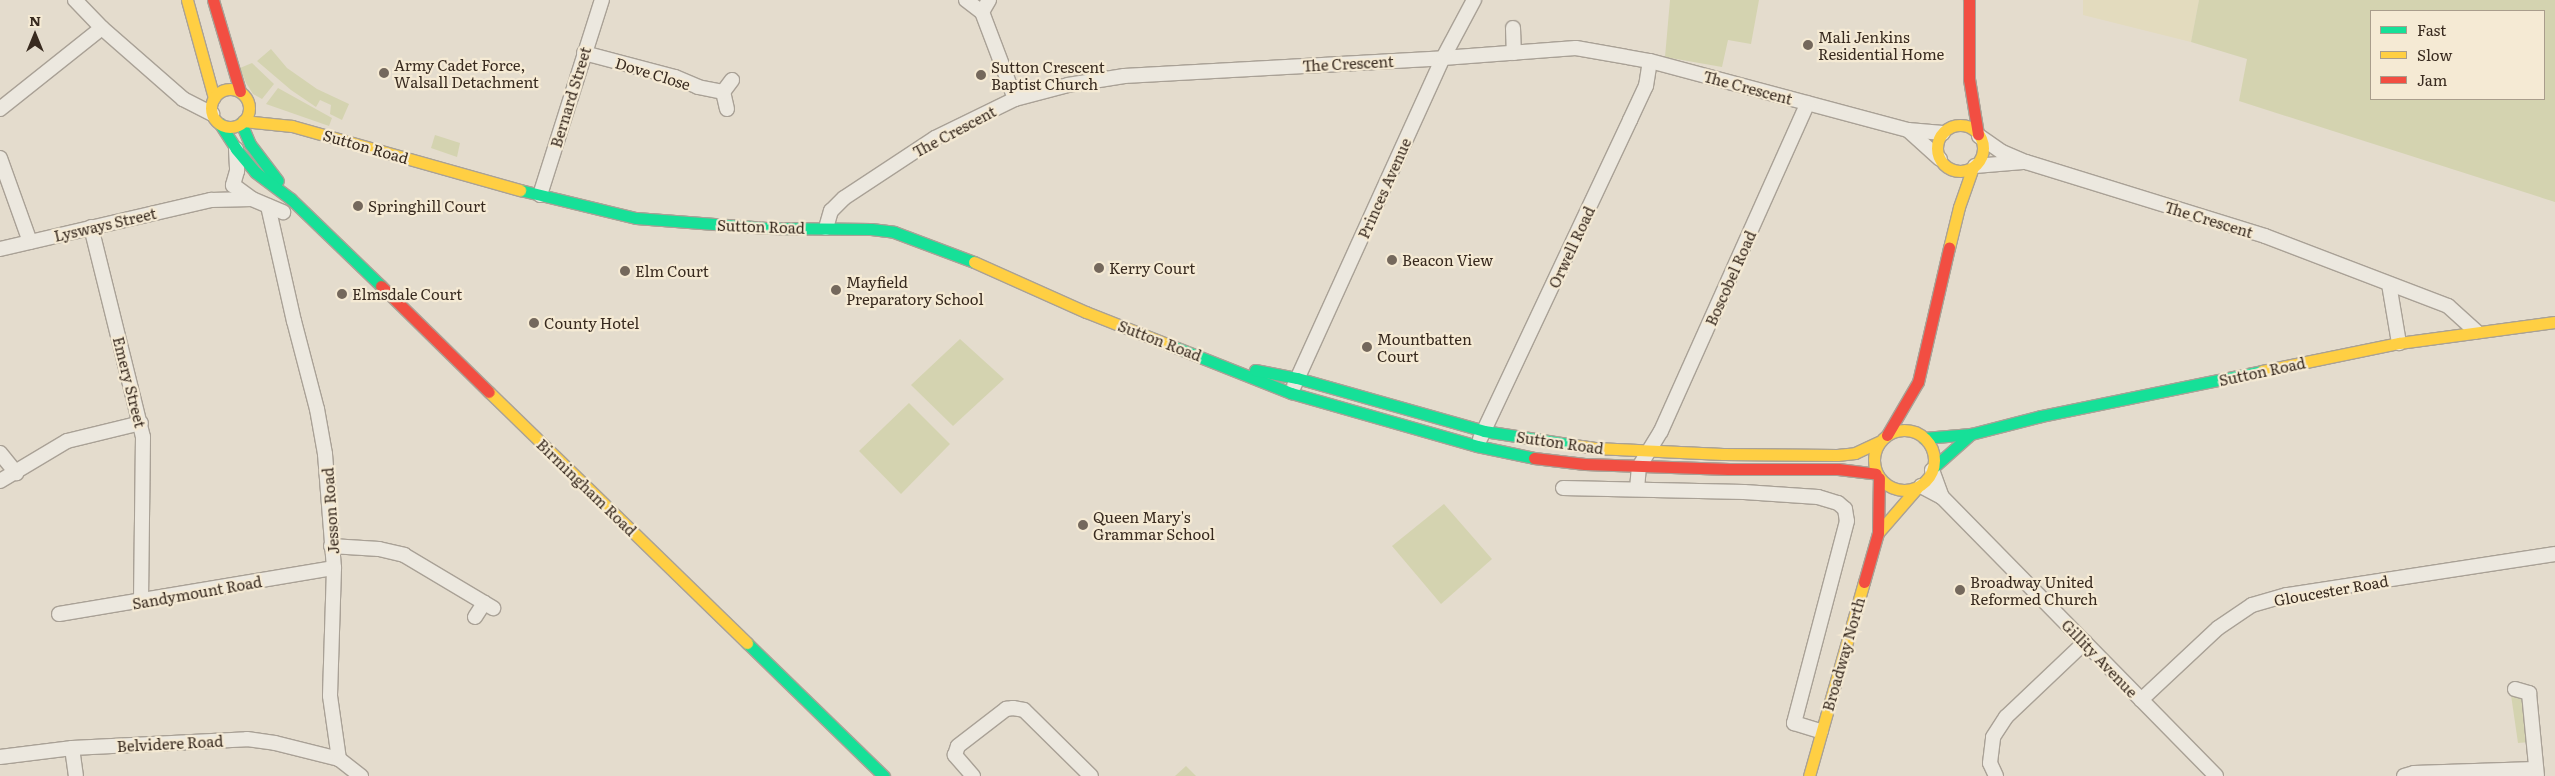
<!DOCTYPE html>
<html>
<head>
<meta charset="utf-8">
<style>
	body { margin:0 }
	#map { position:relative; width:2555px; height:776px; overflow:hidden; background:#e4dccd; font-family:Literata,serif }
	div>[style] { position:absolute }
	.farmland>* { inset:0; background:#e3dbbe }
	.green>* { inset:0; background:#d4d3b0 }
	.roads { filter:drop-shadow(1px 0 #a9a196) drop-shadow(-1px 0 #a9a196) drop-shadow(0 1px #a9a196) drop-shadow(0 -1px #a9a196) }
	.street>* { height:14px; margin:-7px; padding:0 7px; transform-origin:7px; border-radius:7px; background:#ece8df }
	.fast>* { height:11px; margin:-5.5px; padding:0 5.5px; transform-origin:5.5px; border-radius:5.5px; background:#16e098 }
	.slow>* { height:11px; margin:-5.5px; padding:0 5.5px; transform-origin:5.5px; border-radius:5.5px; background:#ffcf43 }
	.slow>.ring { margin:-5.5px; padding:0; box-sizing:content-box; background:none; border:11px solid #ffcf43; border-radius:50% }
	.jam>* { height:11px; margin:-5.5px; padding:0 5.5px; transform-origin:5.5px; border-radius:5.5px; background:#f24e42 }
	.dots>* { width:14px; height:14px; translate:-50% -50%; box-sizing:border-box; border:2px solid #f5ead4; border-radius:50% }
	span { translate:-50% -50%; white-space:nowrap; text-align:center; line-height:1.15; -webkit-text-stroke:4.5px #f5ead4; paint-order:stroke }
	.poi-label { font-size:15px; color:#382a1f }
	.left { translate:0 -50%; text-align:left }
	.street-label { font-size:15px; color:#382a1f }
	.legend { position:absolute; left:2370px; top:10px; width:175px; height:90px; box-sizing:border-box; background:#f5ead4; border:1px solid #a99d8c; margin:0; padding:6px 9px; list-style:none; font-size:15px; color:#382a1f }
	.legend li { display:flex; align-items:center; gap:10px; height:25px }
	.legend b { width:25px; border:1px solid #a99d8c }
	.north { position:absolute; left:10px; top:10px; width:50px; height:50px; -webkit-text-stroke:4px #f5ead4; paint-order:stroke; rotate:0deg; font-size:14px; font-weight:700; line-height:20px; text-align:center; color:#382a1f }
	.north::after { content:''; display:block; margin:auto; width:18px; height:22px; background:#382a1f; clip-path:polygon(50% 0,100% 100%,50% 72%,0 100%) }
</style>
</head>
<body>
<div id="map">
	<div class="farmland">
		<i style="clip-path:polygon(2083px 0,2199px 0,2191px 42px,2083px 15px)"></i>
	</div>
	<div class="green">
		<i style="clip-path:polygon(1670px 0,1759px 0,1751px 44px,1728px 40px,1722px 67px,1665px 57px)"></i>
		<i style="clip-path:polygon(evenodd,2199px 0,2555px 0,2555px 202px,2239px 101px,2247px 59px,2191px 42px,2199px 0,2371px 11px,2544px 11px,2544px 99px,2371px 99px,2371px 11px)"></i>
		<i style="clip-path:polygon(271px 49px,287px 68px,317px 89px,349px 104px,342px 120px,330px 114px,331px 105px,320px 100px,316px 107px,291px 90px,257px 61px)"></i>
		<i style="clip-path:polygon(252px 63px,274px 84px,262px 99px,253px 94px,246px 83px,240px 68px)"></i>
		<i style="clip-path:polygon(278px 88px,332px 118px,329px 126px,266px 104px)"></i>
		<i style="clip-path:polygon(435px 135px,460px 143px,457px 157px,431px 148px)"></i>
		<i style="clip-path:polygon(960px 339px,1004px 379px,953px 426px,911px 385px)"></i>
		<i style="clip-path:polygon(909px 403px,950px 444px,901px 494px,859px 451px)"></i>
		<i style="clip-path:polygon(1444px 504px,1492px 559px,1441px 604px,1392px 546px)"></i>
		<i style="clip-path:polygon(2511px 695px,2517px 695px,2525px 703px,2530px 742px,2518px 743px)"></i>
		<i style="clip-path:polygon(1186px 766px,1196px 776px,1175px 776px)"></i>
	</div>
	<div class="roads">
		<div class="street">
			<i style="left:75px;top:0;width:39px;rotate:46deg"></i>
			<i style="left:102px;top:28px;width:108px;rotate:41.2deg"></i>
			<i style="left:183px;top:99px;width:33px;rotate:27deg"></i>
			<i style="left:966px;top:0;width:20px;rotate:37deg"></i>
			<i style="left:982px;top:12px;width:93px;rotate:69.2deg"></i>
			<i style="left:982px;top:12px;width:14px;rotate:-60deg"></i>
			<i style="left:1513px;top:28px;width:25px;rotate:88deg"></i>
			<i style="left:584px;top:53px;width:94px;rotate:14.8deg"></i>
			<i style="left:675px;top:77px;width:25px;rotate:23deg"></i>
			<i style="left:698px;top:87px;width:25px;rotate:11deg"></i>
			<i style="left:0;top:109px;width:130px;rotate:-38.5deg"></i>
			<i style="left:727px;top:109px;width:17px;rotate:-103deg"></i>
			<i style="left:723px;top:92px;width:15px;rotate:-53deg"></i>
			<i style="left:1908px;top:130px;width:43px;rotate:42.2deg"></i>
			<i style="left:1979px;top:136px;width:28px;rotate:35deg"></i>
			<i style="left:2002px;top:152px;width:26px;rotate:23deg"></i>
			<i style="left:2026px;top:162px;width:250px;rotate:17.2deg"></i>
			<i style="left:2265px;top:236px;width:196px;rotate:20.9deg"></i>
			<i style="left:2448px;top:306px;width:38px;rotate:42deg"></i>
			<i style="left:236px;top:149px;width:22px;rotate:87deg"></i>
			<i style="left:237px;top:171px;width:15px;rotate:106deg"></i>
			<i style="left:233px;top:185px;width:24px;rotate:36deg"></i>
			<i style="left:252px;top:199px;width:34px;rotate:23deg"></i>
			<i style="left:0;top:158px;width:89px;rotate:70.3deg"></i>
			<i style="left:1975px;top:166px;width:48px;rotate:-4.8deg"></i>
			<i style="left:540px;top:195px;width:205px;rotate:-72.4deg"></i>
			<i style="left:268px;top:206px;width:118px;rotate:77.3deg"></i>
			<i style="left:294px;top:321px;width:91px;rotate:75.4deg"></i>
			<i style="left:317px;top:409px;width:46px;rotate:79.9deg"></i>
			<i style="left:325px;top:454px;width:114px;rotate:85.5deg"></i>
			<i style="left:334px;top:568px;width:128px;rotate:91.8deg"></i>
			<i style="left:330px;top:696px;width:64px;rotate:81.9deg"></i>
			<i style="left:91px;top:227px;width:216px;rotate:76.1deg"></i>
			<i style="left:143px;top:437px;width:164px;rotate:90.7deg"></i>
			<i style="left:826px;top:228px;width:18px;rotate:-74deg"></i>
			<i style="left:831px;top:211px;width:18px;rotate:-45deg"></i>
			<i style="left:844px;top:198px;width:109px;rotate:-33.4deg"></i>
			<i style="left:935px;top:138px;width:89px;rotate:-26deg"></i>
			<i style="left:1015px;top:99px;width:55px;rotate:-14.8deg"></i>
			<i style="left:1068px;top:85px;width:57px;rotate:-9.1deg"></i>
			<i style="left:1124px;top:76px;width:320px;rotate:-3.2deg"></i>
			<i style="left:1443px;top:58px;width:133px;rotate:-4.3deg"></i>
			<i style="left:1576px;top:48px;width:75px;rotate:10deg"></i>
			<i style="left:1650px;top:61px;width:267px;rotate:15deg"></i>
			<i style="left:1908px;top:130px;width:35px;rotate:5deg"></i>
			<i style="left:0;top:249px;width:217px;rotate:-13.1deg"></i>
			<i style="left:211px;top:200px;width:41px;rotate:-1.4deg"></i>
			<i style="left:2389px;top:284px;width:60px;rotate:80.4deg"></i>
			<i style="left:1294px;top:386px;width:360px;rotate:-65.6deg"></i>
			<i style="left:1443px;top:58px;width:66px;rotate:-61.9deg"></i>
			<i style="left:1480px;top:439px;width:353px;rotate:-64.8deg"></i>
			<i style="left:1630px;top:120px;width:38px;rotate:-65deg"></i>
			<i style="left:1646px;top:86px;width:25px;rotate:-81deg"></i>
			<i style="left:0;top:453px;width:26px;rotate:51deg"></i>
			<i style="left:1932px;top:470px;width:29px;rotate:70deg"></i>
			<i style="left:0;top:481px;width:78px;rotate:-30.8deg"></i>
			<i style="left:67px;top:441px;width:76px;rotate:-13.7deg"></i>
			<i style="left:1921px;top:486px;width:24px;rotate:28deg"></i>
			<i style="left:1942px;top:497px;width:391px;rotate:45.5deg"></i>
			<i style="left:1563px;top:488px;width:181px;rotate:1.3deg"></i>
			<i style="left:1744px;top:492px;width:74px;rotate:3.9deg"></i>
			<i style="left:1818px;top:497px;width:21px;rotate:17deg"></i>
			<i style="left:1838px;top:503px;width:9px;rotate:41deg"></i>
			<i style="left:1845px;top:509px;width:12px;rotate:81deg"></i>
			<i style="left:1847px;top:521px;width:209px;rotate:104.7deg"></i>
			<i style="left:1794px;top:723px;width:28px;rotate:17deg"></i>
			<i style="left:1637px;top:489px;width:22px;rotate:-85deg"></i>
			<i style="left:1639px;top:467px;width:42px;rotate:-58.6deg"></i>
			<i style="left:1661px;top:431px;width:359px;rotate:-65.9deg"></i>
			<i style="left:331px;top:546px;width:48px;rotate:3.6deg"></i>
			<i style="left:379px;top:549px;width:26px;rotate:13deg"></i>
			<i style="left:404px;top:555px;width:104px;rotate:30.8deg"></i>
			<i style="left:59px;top:614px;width:279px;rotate:-9.5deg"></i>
			<i style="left:475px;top:617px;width:17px;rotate:-57deg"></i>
			<i style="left:2515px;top:689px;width:15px;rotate:16deg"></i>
			<i style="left:2529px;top:693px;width:83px;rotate:84.5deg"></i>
			<i style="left:2141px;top:700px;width:105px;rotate:-43.1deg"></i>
			<i style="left:2218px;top:628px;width:41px;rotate:-34.1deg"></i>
			<i style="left:2252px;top:605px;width:36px;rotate:-16deg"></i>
			<i style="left:2287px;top:595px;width:271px;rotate:-8.7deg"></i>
			<i style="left:72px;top:748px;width:28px;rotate:82deg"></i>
			<i style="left:0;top:757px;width:73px;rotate:-7.1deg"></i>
			<i style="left:72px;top:748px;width:175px;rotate:-2.9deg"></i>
			<i style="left:247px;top:739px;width:28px;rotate:8deg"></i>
			<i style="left:275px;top:743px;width:66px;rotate:14deg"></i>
			<i style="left:339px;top:759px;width:28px;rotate:38deg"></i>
			<i style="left:973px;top:776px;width:28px;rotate:-131deg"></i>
			<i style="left:955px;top:755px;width:9px;rotate:-72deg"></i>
			<i style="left:958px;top:746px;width:61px;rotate:-37.6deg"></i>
			<i style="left:1006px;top:709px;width:7px;rotate:-8deg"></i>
			<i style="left:1013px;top:708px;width:11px;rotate:10deg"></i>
			<i style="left:1024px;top:710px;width:94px;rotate:44.6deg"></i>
			<i style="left:1996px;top:776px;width:14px;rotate:-115deg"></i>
			<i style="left:1990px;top:763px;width:26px;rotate:-83deg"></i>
			<i style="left:1993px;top:737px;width:24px;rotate:-57deg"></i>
			<i style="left:2006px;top:717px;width:109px;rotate:-43.5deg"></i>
			<i style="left:2404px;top:776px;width:10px;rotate:-17deg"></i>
			<i style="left:2414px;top:773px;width:121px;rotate:-1.9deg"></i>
		</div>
		<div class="fast">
			<i style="left:241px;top:123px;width:23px;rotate:67deg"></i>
			<i style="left:250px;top:144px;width:46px;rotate:52.9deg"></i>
			<i style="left:220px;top:124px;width:30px;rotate:57deg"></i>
			<i style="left:236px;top:149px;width:30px;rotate:50deg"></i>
			<i style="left:255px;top:172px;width:45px;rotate:36.9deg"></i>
			<i style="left:291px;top:199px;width:125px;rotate:44deg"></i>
			<i style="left:520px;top:190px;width:119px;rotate:13.6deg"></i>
			<i style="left:636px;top:218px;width:131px;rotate:4.4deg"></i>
			<i style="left:767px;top:228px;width:104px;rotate:0.6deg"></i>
			<i style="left:871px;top:229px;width:23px;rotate:7deg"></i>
			<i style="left:894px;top:232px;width:85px;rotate:20.6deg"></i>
			<i style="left:1172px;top:346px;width:128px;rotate:21.6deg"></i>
			<i style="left:1291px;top:393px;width:193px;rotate:15.9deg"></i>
			<i style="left:1477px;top:446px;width:58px;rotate:11.9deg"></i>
			<i style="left:1255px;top:370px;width:43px;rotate:10.8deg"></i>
			<i style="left:1297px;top:378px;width:194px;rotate:15.8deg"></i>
			<i style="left:1484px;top:431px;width:91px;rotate:8.8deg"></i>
			<i style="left:1924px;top:438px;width:47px;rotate:-4.9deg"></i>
			<i style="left:1971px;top:434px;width:72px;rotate:-14.4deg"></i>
			<i style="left:2041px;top:416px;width:226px;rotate:-11.5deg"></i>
			<i style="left:1934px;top:467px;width:50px;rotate:-41.7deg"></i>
			<i style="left:747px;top:643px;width:191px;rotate:44.2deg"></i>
		</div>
		<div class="slow">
			<i style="left:187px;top:0;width:102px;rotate:74.6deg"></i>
			<i class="ring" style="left:211px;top:89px;width:27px;height:27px"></i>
			<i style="left:243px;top:121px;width:49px;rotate:5.8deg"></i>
			<i style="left:292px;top:126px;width:237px;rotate:15.7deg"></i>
			<i class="ring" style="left:1937px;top:125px;width:35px;height:35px"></i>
			<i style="left:1949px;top:248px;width:42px;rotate:-76.3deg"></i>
			<i style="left:1959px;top:207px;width:42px;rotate:-70.7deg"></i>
			<i style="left:974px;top:262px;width:123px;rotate:24.1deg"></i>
			<i style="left:1086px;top:312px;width:92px;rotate:21.6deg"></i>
			<i style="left:2262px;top:371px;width:140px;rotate:-11.6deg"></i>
			<i style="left:2399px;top:343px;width:157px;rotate:-7.7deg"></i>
			<i style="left:489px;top:392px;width:360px;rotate:44.2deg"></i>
			<i class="ring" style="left:1874px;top:430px;width:49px;height:49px"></i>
			<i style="left:1574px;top:445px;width:21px;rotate:8deg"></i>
			<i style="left:1595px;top:448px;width:128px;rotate:2.7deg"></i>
			<i style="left:1723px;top:454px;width:114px;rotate:0.5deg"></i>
			<i style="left:1837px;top:455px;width:18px;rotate:-6deg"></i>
			<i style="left:1855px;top:453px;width:26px;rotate:-25deg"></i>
			<i style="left:1878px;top:533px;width:60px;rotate:-49.1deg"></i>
			<i style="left:1809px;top:776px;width:202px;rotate:-74.2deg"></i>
		</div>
		<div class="jam">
			<i style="left:213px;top:0;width:95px;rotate:73.5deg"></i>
			<i style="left:1969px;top:0;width:79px;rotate:90deg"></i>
			<i style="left:1969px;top:79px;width:56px;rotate:80.7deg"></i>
			<i style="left:381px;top:286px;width:151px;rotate:44.5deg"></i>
			<i style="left:1887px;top:435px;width:61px;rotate:-59.7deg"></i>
			<i style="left:1918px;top:382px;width:138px;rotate:-77deg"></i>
			<i style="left:1534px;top:458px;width:51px;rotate:6.7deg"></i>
			<i style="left:1585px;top:464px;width:144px;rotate:2deg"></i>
			<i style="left:1729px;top:469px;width:109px"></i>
			<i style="left:1838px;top:469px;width:38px;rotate:7deg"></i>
			<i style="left:1864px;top:582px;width:51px;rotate:-74.1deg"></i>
			<i style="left:1878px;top:533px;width:55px;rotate:-89deg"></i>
		</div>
	</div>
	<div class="dots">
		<i style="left:1808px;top:45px;background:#74685c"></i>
		<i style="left:384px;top:73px;background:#74685c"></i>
		<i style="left:981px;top:75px;background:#74685c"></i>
		<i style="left:358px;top:206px;background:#74685c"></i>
		<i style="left:1392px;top:260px;background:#74685c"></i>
		<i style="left:1099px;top:268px;background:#74685c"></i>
		<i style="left:625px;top:271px;background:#74685c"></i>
		<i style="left:836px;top:290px;background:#74685c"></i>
		<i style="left:342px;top:294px;background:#74685c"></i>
		<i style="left:534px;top:323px;background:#74685c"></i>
		<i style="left:1367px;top:347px;background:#74685c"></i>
		<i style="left:1083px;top:525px;background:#74685c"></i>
		<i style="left:1960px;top:590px;background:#74685c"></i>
	</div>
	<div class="poi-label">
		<span class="left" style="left:1818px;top:45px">Mali Jenkins<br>Residential Home</span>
		<span class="left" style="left:394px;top:73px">Army Cadet Force,<br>Walsall Detachment</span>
		<span class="left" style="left:991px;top:75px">Sutton Crescent<br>Baptist Church</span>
		<span class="left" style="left:368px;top:206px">Springhill Court</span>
		<span class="left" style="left:1402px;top:260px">Beacon View</span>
		<span class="left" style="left:1109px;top:268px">Kerry Court</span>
		<span class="left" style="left:635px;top:271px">Elm Court</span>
		<span class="left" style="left:846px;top:290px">Mayfield<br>Preparatory School</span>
		<span class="left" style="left:352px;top:294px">Elmsdale Court</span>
		<span class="left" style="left:544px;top:323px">County Hotel</span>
		<span class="left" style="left:1377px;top:347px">Mountbatten<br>Court</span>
		<span class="left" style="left:1093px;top:525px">Queen Mary's<br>Grammar School</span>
		<span class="left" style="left:1970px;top:590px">Broadway United<br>Reformed Church</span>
	</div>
	<div class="street-label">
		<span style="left:1348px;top:63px;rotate:-3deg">The Crescent</span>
		<span style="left:653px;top:73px;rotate:17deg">Dove Close</span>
		<span style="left:1748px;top:87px;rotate:15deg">The Crescent</span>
		<span style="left:570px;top:97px;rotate:-73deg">Bernard Street</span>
		<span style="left:954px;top:131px;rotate:-28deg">The Crescent</span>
		<span style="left:366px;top:146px;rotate:16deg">Sutton Road</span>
		<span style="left:1384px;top:188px;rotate:-66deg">Princes Avenue</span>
		<span style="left:2209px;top:219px;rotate:17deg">The Crescent</span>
		<span style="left:105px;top:224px;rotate:-13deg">Lysways Street</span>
		<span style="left:761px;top:226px;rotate:2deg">Sutton Road</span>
		<span style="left:1571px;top:247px;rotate:-65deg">Orwell Road</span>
		<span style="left:1730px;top:278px;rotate:-66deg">Boscobel Road</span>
		<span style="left:1160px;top:340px;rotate:21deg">Sutton Road</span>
		<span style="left:2262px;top:371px;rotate:-12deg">Sutton Road</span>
		<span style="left:130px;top:382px;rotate:76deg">Emery Street</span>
		<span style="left:1560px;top:442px;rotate:8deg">Sutton Road</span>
		<span style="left:587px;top:487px;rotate:44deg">Birmingham Road</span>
		<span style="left:330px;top:511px;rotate:-94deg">Jesson Road</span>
		<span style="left:2331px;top:590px;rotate:-10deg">Gloucester Road</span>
		<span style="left:197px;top:592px;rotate:-10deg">Sandymount Road</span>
		<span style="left:1843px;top:654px;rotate:-74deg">Broadway North</span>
		<span style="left:2100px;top:658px;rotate:46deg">Gillity Avenue</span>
		<span style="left:170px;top:743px;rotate:-3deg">Belvidere Road</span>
	</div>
	<ul class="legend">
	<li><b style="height:6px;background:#16e098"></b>Fast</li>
	<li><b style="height:6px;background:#ffcf43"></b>Slow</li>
	<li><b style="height:6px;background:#f24e42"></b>Jam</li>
	</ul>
	<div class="north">N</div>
</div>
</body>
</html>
